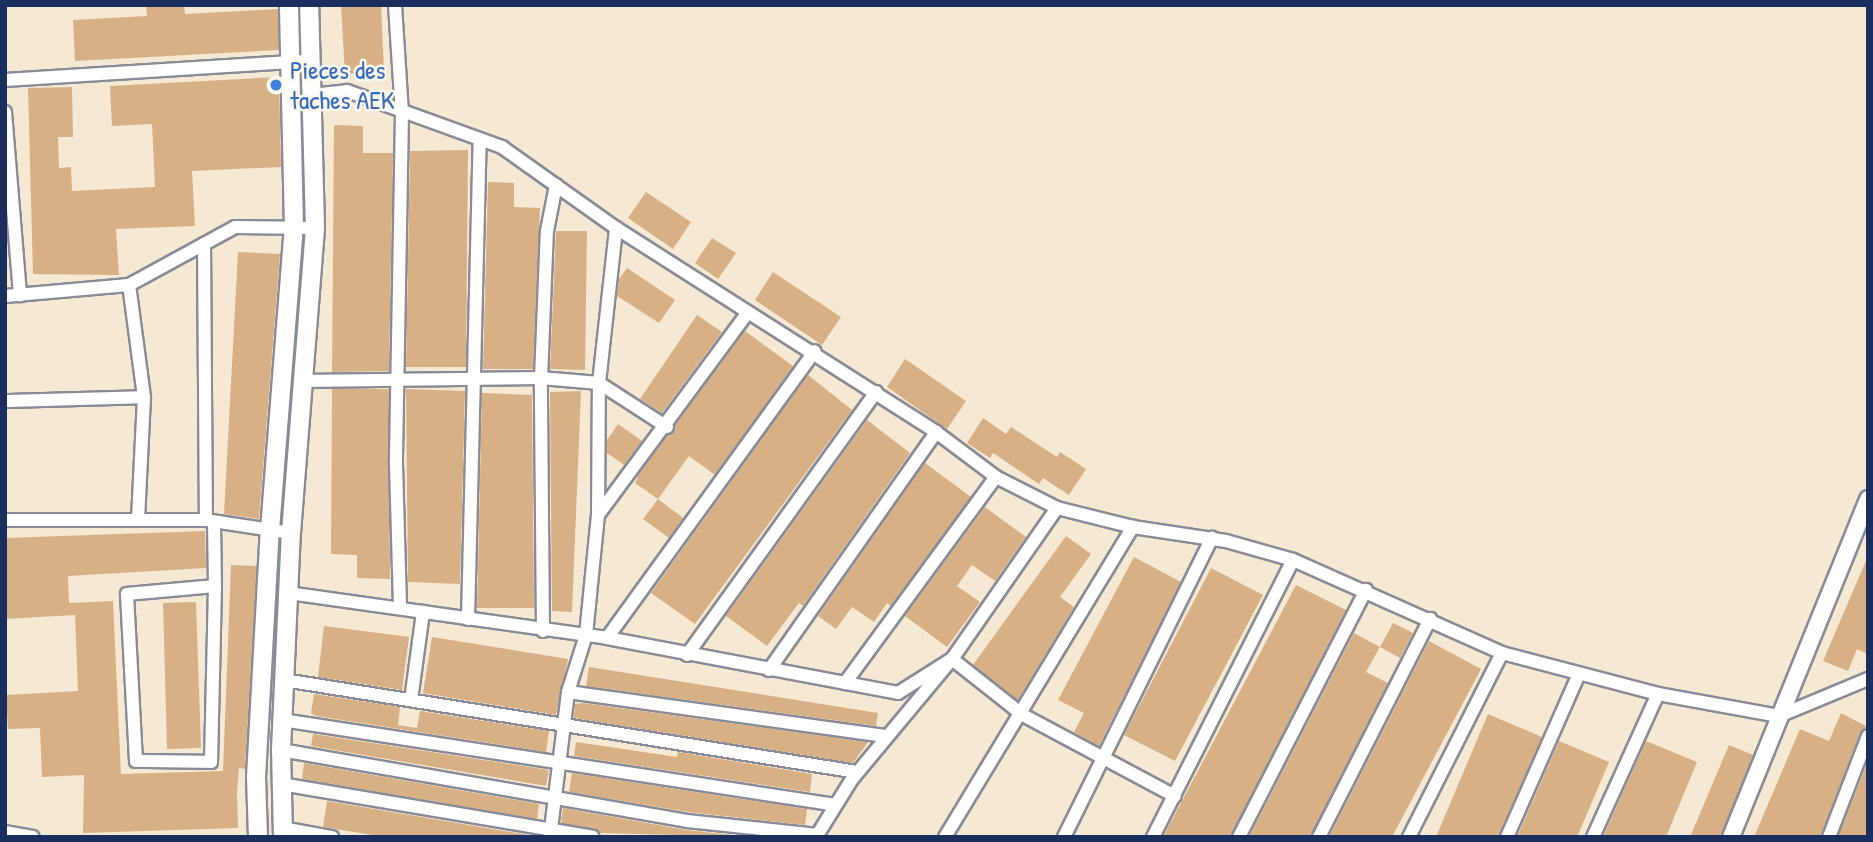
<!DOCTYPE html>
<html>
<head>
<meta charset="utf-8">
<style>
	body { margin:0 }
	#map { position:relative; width:1873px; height:842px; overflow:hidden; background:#f5e9d3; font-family:"Patrick Hand",sans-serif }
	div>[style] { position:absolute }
	.building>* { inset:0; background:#d8b086 }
	.roads { filter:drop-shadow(2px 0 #888c98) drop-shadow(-2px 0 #888c98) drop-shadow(0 2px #888c98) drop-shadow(0 -2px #888c98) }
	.minor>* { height:12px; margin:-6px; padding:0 6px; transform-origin:6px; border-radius:6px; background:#fff }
	.tertiary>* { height:16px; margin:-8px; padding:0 8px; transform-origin:8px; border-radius:8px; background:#fff }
	.secondary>* { height:18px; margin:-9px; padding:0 9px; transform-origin:9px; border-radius:9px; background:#fff }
	.dots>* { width:19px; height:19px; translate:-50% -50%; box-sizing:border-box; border:4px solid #fbf7ec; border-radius:50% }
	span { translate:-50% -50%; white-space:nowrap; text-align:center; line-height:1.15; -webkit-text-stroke:5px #fbf7ec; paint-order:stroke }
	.shop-label { font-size:26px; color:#366cbe }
	.left { translate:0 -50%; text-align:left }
	.frame { position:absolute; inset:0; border:7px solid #1b2f5e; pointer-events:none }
</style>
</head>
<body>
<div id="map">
	<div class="building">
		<i style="clip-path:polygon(146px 5px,184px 5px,185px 14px,278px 9px,279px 50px,75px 61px,73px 20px,147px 16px)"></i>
		<i style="clip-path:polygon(341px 5px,381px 5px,384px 72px,345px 74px)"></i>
		<i style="clip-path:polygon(279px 77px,281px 167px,192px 171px,195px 226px,116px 229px,119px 275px,33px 274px,28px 88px,72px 87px,73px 137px,58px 137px,59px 168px,71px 167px,72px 191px,155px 187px,152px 124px,112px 126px,110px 86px)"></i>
		<i style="clip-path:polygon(334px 125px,363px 126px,363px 153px,393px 153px,389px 371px,332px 372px)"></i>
		<i style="clip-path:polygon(468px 150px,466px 367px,406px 367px,410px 151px)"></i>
		<i style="clip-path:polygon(488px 182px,514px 183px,514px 207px,540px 208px,533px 369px,483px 369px)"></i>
		<i style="clip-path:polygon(646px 192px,691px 222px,673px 249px,628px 218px)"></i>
		<i style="clip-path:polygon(556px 231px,587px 231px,585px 370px,550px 369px)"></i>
		<i style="clip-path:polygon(712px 238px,736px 253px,718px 279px,695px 263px)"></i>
		<i style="clip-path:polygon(238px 252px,280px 254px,259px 519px,224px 514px)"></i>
		<i style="clip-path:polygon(627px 268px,675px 300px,659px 323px,617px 296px,619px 279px)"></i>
		<i style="clip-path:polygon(773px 272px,841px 317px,822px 345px,755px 300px)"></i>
		<i style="clip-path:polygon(697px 315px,722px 332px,662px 413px,640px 399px)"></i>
		<i style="clip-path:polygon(745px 331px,793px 366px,715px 475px,689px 456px,658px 499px,635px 483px,639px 474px)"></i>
		<i style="clip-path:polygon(905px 359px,966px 401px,947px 429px,887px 387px)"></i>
		<i style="clip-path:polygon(808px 375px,852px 410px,695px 624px,651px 593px)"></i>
		<i style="clip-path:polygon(332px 389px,389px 389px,390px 579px,357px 578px,357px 555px,331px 554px)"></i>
		<i style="clip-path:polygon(406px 389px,465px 391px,460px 584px,408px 582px)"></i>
		<i style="clip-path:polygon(581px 391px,572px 612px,552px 611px,550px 392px)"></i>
		<i style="clip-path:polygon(482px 393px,532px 395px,534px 608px,477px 608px)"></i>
		<i style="clip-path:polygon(983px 418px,1006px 434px,1011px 427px,1057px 457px,1060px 452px,1086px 469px,1069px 495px,1043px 478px,1039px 484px,993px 453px,990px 458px,967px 443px)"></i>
		<i style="clip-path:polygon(867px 420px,910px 453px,803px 606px,799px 603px,767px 646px,726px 616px)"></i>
		<i style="clip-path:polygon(618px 424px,642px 441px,624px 465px,607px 453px,607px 440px)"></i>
		<i style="clip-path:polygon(925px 463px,971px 497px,891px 606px,887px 603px,874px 622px,852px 607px,836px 629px,818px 616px)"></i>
		<i style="clip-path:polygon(658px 499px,683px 518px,669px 538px,643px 519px)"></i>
		<i style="clip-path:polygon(985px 507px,1026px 537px,995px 581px,972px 565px,957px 586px,980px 602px,947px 647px,905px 616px)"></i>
		<i style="clip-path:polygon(205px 531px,206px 568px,68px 576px,69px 603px,113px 601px,121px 774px,223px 771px,231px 565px,257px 566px,245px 769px,239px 768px,237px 793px,238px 828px,83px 833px,84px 775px,42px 777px,40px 728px,8px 729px,6px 695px,78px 691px,75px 615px,5px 619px,5px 538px)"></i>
		<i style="clip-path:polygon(1066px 536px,1091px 554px,1060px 597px,1074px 607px,1018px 700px,973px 665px)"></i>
		<i style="clip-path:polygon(1868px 556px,1868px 654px,1857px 649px,1848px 671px,1823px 661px)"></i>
		<i style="clip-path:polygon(1134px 557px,1181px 582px,1099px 746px,1074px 732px,1084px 713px,1058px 700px)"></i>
		<i style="clip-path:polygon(1211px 568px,1263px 595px,1175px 761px,1124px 735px)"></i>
		<i style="clip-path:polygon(1296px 585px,1346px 610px,1230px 837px,1163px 837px)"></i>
		<i style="clip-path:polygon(196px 602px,201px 748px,167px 749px,163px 603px)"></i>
		<i style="clip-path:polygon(1393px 623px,1413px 633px,1400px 658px,1380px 647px)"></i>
		<i style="clip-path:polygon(324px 626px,409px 637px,402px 690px,318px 677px)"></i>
		<i style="clip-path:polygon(1354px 633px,1380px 647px,1366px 672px,1388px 683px,1310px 837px,1249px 837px)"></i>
		<i style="clip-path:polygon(432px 637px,568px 659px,556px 715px,423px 693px)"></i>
		<i style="clip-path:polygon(1429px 641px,1481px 669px,1392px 837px,1329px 837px)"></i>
		<i style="clip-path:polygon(589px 667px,878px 713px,876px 726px,586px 686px)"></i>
		<i style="clip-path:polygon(314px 694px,400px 707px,398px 725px,417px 728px,420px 711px,549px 731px,546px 752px,316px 716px,311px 713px)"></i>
		<i style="clip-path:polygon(583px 703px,868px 742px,853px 763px,574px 718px,575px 704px)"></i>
		<i style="clip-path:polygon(1841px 713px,1868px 727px,1860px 733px,1820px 837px,1754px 837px,1800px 729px,1829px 741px)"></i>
		<i style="clip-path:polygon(1488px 714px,1542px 737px,1498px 837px,1436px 837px)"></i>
		<i style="clip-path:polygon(313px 734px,549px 770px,546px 786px,311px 746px)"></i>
		<i style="clip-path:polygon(1559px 741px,1609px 762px,1577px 837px,1517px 837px)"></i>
		<i style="clip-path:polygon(1646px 741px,1697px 762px,1666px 837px,1603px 837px)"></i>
		<i style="clip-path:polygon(576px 742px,677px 757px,678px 752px,812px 774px,810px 792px,574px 756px)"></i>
		<i style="clip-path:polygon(1729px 745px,1753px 755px,1721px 837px,1690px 837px)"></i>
		<i style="clip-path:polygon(1868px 761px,1868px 837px,1838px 837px)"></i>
		<i style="clip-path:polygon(304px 763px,539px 804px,537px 819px,302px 779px)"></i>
		<i style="clip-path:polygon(572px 773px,807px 809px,805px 825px,688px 812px,569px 792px)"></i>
		<i style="clip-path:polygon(327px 801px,534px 836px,534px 837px,384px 837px,336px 829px,323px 827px)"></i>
		<i style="clip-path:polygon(563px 808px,686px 830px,752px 837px,600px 833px,561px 823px)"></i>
	</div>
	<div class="roads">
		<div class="minor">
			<i style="left:395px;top:5px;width:108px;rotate:86.3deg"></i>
			<i style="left:402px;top:113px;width:351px;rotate:91deg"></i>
			<i style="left:396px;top:464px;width:144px;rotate:88.4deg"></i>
			<i style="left:5px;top:80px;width:306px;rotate:-3.6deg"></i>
			<i style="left:311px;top:95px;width:36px;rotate:-6deg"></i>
			<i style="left:347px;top:91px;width:165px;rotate:19.9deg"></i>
			<i style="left:502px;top:147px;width:140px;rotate:35.4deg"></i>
			<i style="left:616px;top:228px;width:379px;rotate:32.5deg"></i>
			<i style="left:936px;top:432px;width:75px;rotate:36.9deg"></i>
			<i style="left:996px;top:477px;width:68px;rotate:26.9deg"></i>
			<i style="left:1057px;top:508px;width:184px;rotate:124.8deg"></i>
			<i style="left:952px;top:659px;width:156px;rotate:129.8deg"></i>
			<i style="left:852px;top:779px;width:68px;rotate:121.8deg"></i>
			<i style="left:5px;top:112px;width:184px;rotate:85.3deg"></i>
			<i style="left:204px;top:244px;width:276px;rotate:89.6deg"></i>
			<i style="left:206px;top:520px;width:86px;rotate:8.7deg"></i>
			<i style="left:5px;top:296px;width:124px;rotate:-5.1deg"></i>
			<i style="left:129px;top:285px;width:121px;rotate:-28.7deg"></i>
			<i style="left:235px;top:227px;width:80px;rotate:0.7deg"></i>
			<i style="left:301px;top:381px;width:240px;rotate:-0.7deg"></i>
			<i style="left:541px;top:378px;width:58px;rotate:4.9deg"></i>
			<i style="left:599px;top:383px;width:81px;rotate:32.9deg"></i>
			<i style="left:144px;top:397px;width:123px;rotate:92.8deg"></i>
			<i style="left:138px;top:520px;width:68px"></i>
			<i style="left:5px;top:401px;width:139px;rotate:-1.6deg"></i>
			<i style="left:144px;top:397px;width:113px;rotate:-97.6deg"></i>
			<i style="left:1057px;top:508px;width:78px;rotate:14deg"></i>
			<i style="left:1133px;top:527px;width:94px;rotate:8.6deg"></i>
			<i style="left:1226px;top:541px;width:70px;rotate:15.8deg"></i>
			<i style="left:1293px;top:560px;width:229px;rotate:24deg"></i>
			<i style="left:1502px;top:653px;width:161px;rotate:14.7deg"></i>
			<i style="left:1658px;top:694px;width:123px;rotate:10.3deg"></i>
			<i style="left:1779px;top:716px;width:96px;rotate:-22.6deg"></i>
			<i style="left:598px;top:515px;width:252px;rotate:-53.5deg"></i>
			<i style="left:5px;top:520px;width:133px"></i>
			<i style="left:214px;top:522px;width:64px;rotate:89.1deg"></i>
			<i style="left:215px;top:586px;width:176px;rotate:91.3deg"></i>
			<i style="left:211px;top:762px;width:75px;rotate:-179.2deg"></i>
			<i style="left:136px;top:761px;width:167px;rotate:-93.1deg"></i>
			<i style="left:127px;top:594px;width:88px;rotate:-5.2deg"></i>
			<i style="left:288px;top:593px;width:322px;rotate:8deg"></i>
			<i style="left:607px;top:638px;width:296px;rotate:10.7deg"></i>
			<i style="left:898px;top:693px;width:64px;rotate:-32.2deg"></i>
			<i style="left:952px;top:659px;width:90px;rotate:38.3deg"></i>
			<i style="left:1023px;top:715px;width:172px;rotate:28.1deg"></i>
			<i style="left:468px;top:619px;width:480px;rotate:-88.6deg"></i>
			<i style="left:543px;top:631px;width:253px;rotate:-90.5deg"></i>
			<i style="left:541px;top:378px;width:147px;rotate:-87.7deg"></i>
			<i style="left:547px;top:231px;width:47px;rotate:-78.9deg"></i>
			<i style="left:607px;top:638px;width:354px;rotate:-54.1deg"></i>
			<i style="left:687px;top:655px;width:324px;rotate:-54.3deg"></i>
			<i style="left:769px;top:670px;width:291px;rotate:-54.9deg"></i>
			<i style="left:284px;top:680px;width:580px;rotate:9.12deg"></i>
			<i style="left:845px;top:683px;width:255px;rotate:-53.8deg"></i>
			<i style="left:568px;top:692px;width:320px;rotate:7.9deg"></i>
			<i style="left:411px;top:700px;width:89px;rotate:-82.2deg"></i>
			<i style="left:282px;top:720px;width:560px;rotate:8.72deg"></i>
			<i style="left:281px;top:750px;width:412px;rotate:9.9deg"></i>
			<i style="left:687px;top:821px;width:131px;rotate:6.1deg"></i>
			<i style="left:281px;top:784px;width:316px;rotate:9.6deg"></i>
			<i style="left:282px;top:828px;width:51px;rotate:10.2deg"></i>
			<i style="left:5px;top:832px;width:28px;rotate:10deg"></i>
			<i style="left:550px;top:837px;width:146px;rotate:-82.9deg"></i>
			<i style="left:568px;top:692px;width:60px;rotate:-72.5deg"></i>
			<i style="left:586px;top:635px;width:121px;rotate:-84.3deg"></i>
			<i style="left:598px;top:515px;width:132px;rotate:-89.6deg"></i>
			<i style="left:599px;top:383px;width:156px;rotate:-83.7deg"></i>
			<i style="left:945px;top:837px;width:363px;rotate:-58.8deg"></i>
			<i style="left:1064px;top:837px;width:334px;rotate:-63.7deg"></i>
			<i style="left:1153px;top:837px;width:310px;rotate:-63.2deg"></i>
			<i style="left:1239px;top:837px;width:278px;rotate:-62.8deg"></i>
			<i style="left:1319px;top:837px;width:245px;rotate:-63deg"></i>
			<i style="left:1409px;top:837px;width:206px;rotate:-63.2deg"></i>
			<i style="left:1507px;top:837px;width:176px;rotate:-66.2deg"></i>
			<i style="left:1593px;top:837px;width:157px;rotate:-65.6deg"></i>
			<i style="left:1829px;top:837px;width:108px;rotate:-68.9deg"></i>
		</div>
		<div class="tertiary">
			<i style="left:1731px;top:837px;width:365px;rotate:-67.9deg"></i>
		</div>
		<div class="secondary">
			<i style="left:258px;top:837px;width:60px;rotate:-91.9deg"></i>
			<i style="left:256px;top:777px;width:247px;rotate:-86.8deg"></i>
			<i style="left:270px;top:530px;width:303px;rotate:-85.5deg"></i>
			<i style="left:294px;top:228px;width:223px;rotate:-91.3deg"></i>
			<i style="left:283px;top:837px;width:87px;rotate:-91.3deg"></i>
			<i style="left:281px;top:750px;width:217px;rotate:-87.4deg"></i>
			<i style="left:291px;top:533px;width:306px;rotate:-85.5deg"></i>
			<i style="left:315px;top:228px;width:223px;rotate:-91.5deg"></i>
		</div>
	</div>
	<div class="dots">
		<i style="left:276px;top:85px;background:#3f7fe0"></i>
	</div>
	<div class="shop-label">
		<span class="left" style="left:290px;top:85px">Pieces des<br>taches AEK</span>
	</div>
	<div class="frame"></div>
</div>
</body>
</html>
